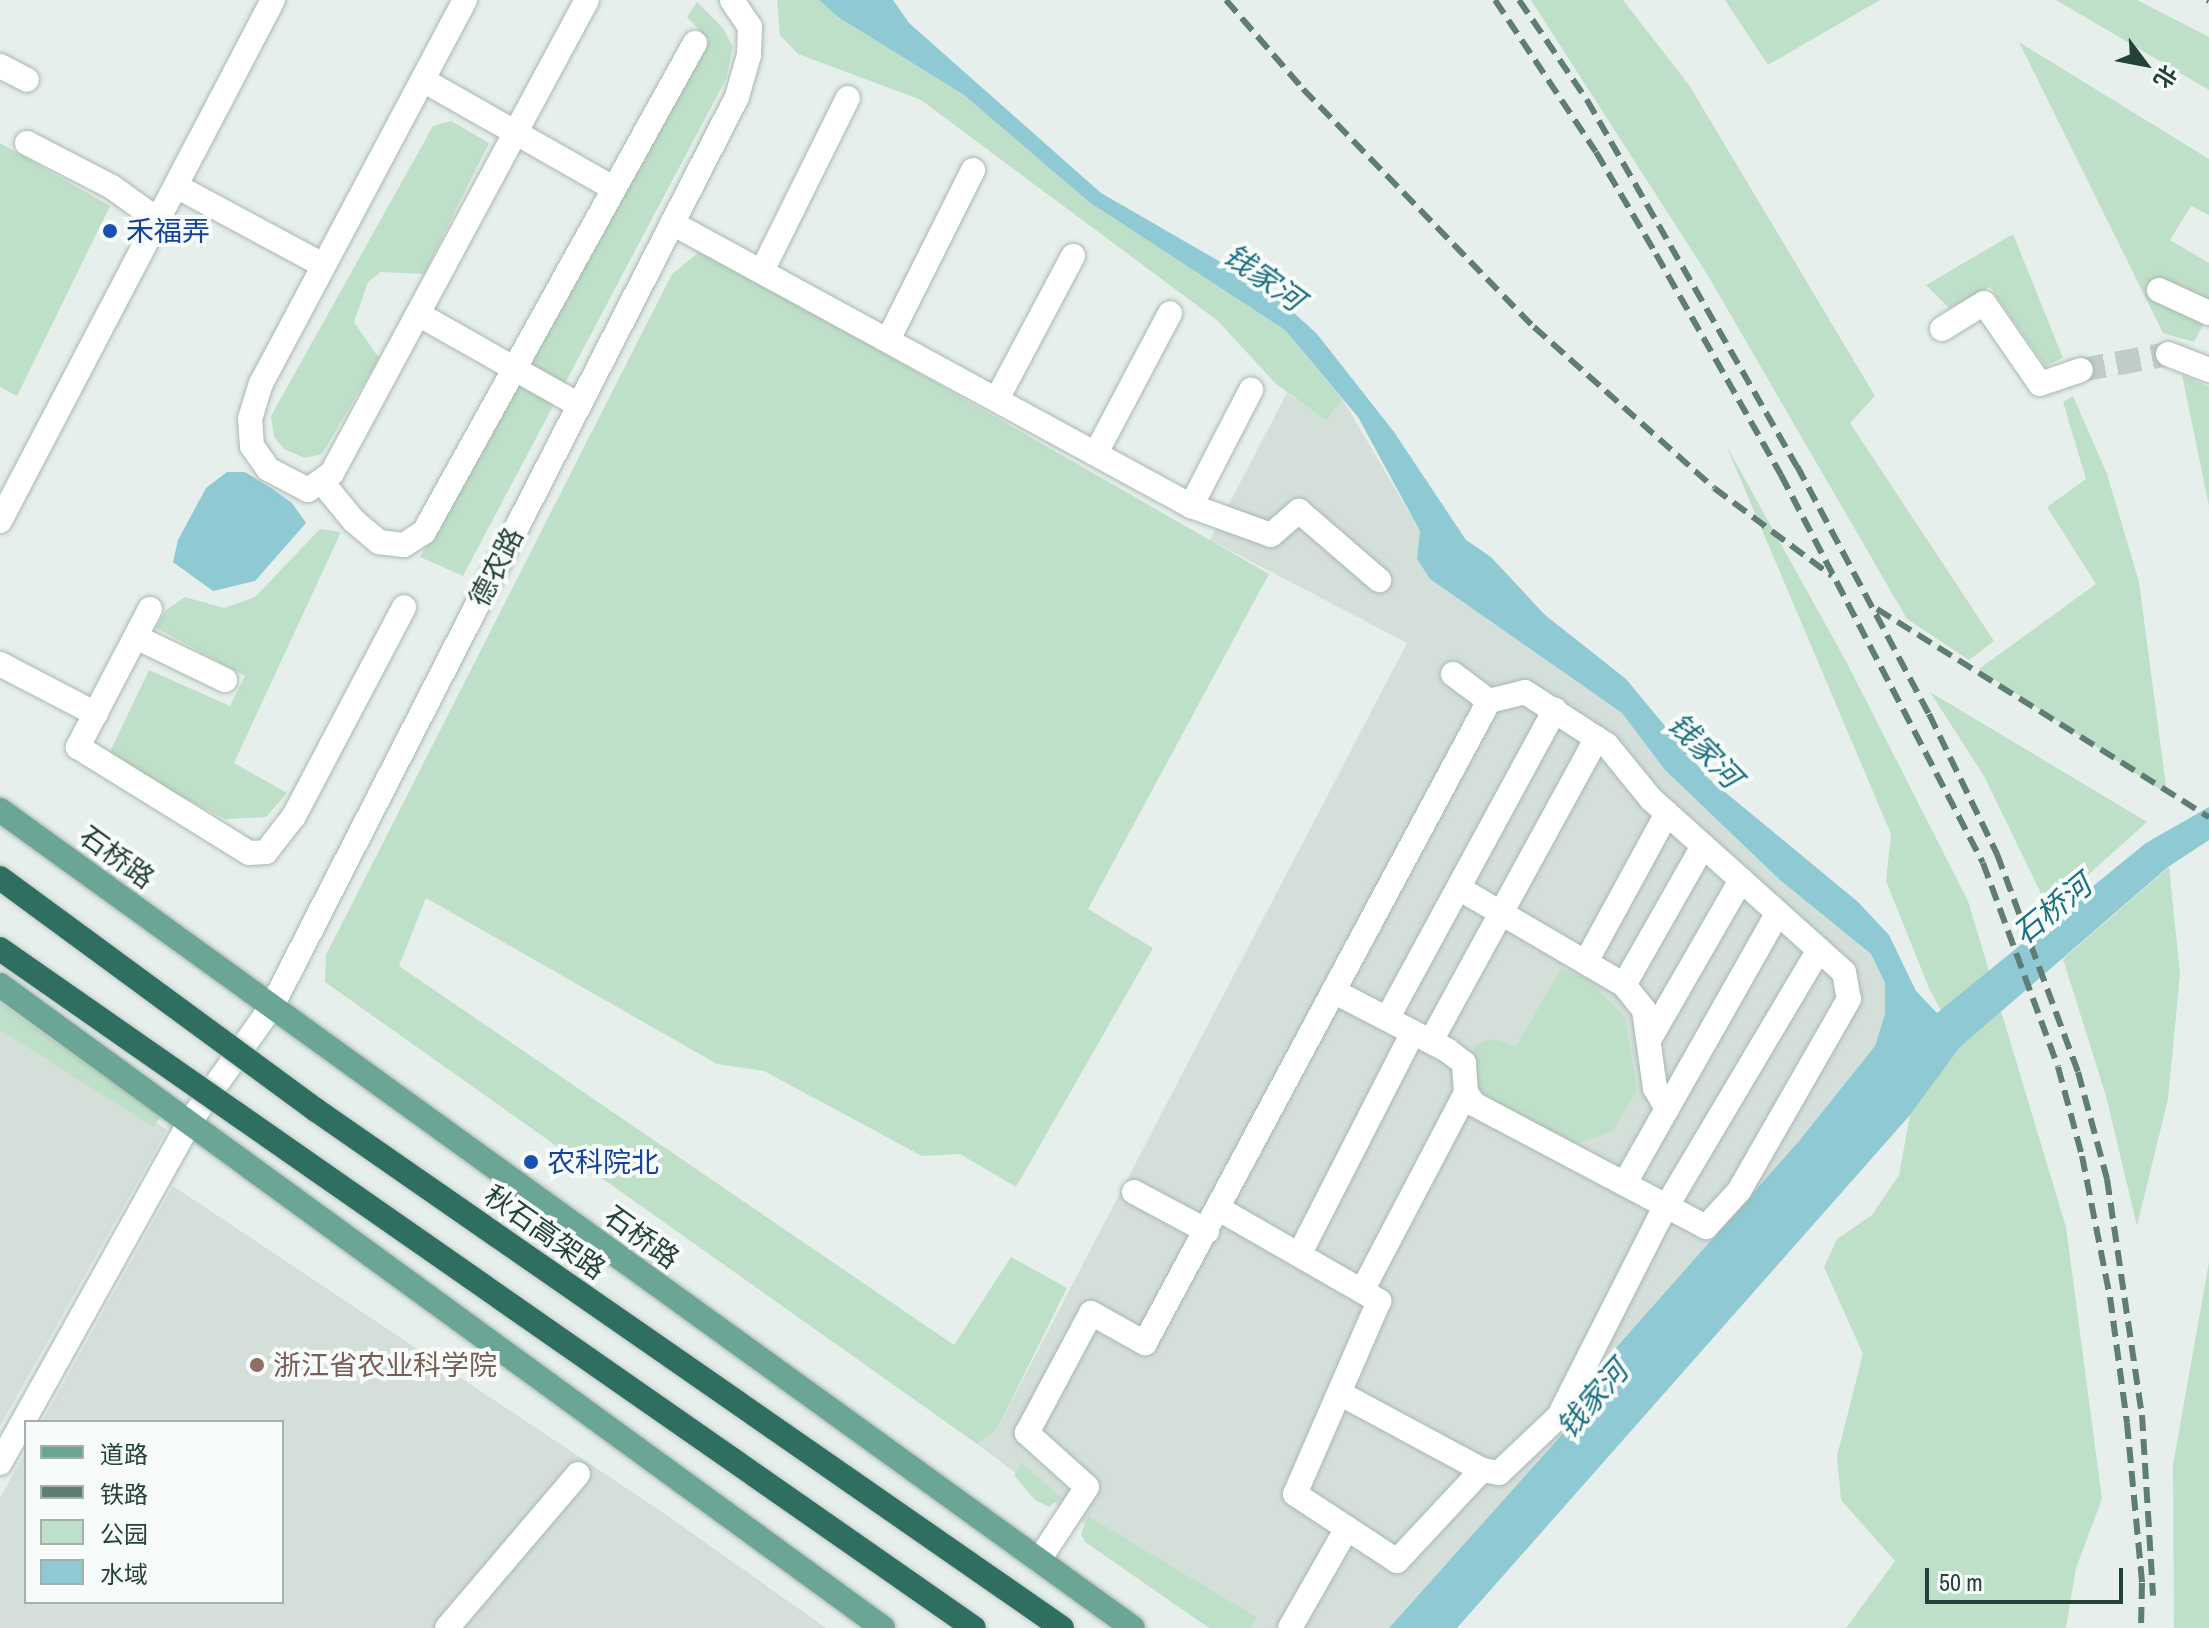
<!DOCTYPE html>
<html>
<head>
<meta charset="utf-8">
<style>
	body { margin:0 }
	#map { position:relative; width:2209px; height:1628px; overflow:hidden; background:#e6efeb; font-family:"Archivo Narrow","Noto Sans SC",sans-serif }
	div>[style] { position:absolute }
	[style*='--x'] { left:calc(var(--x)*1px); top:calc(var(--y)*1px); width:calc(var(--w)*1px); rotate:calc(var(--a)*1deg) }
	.built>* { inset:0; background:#d4dfda }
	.green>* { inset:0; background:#bfe0c8 }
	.water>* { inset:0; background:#8ec9d4 }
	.minor-tunnel>* { height:24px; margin-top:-12px; transform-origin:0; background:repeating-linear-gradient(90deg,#bfccc8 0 24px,transparent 0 36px) }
	.roads { filter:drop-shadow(0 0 2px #a8b8b2) drop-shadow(0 0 2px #a8b8b2) }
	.minor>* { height:24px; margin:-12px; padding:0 12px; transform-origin:12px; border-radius:12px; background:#fff }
	.major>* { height:24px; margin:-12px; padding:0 12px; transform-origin:12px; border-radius:12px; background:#6aa596 }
	.rail>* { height:6px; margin-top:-3px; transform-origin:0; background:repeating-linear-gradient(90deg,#5f7d75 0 16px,transparent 0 24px) }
	.bridges { filter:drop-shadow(0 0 2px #c2cac8) drop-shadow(0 0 2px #c2cac8) }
	.highway-bridge>* { height:24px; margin:-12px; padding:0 12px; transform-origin:12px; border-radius:12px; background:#2f6f62 }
	.dots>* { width:22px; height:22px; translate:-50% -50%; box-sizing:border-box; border:4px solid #f7fbf9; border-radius:50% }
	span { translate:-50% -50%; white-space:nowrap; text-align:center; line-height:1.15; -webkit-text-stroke:8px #f7fbf9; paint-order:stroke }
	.transit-label { font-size:28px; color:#164399 }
	.left { translate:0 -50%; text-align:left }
	.street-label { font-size:28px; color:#24423a }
	.education-label { font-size:28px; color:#785e54 }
	.water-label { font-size:30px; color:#1c6f80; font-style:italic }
	.legend { position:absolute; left:24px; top:1420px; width:260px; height:184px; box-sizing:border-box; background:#f7fbf9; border:2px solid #a3b1ad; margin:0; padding:10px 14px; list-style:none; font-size:24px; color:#24423a }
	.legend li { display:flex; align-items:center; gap:16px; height:40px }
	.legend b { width:40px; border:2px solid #a3b1ad }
	.north { position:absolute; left:2105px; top:24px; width:80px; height:80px; -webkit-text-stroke:6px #f7fbf9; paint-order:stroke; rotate:122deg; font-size:22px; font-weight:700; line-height:32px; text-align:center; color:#24423a }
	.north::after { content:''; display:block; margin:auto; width:28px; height:36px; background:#24423a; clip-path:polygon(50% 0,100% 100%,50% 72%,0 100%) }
	.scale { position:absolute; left:1925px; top:1568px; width:198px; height:36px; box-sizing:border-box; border:4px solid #24423a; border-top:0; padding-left:10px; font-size:24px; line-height:28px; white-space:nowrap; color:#24423a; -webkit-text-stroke:6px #f7fbf9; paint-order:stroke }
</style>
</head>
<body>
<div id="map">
	<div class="built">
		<i style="clip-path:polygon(1287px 393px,1326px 421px,1343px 400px,1420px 531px,1417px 559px,1430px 579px,1622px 713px,1665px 770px,1780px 880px,1871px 954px,1885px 983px,1885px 1014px,1875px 1046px,1799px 1141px,1583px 1385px,1566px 1430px,1389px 1628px,1223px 1628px,977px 1444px,997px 1429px,1407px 643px,1210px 540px)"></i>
		<i style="clip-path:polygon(0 1011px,167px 1130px,0 1426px)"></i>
		<i style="clip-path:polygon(173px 1186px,665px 1514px,826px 1628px,0 1628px,0 1498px,26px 1451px,26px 1602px,282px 1602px,282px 1422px,42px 1422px)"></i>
	</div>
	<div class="green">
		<i style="clip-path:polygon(777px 0,819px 0,838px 17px,964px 95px,1089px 202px,1285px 330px,1343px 400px,1326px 421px,1275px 383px,1218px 321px,921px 100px,798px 54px,780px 35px)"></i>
		<i style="clip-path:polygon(1531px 0,1623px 0,1689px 85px,1875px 396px,1850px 423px,1994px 641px,1969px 660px,1907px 619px,1707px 274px)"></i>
		<i style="clip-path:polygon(1725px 0,1880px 0,1768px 65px)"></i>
		<i style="clip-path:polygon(2056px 0,2137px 0,2209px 37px,2209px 90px)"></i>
		<i style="clip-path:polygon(697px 2px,723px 28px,733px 47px,726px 79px,463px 576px,420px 557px,709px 40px,687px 17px)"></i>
		<i style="clip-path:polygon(2019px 42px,2209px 159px,2209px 215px,2191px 206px,2170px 240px,2209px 263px,2209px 314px,2194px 342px,2163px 333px)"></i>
		<i style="clip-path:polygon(451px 121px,489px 143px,424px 274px,381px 272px,368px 282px,354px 322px,379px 358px,322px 454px,305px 458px,284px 449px,274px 437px,271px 416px,433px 126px)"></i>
		<i style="clip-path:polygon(0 143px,110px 206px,17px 396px,0 387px)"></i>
		<i style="clip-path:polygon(2013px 234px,2063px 358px,2045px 366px,1990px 287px,1949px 308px,1926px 285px)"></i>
		<i style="clip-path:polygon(699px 252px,722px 260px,1269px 574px,1088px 909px,1153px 948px,1016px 1187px,960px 1154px,922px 1156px,764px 1071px,717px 1064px,426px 898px,399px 966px,954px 1345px,1011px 1257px,1067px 1288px,997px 1429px,977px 1444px,325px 982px,326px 955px,672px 274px)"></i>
		<i style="clip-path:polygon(2182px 375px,2209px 387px,2209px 506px)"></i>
		<i style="clip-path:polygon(2073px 396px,2107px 474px,2139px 582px,2167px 794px,1979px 669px,2096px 584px,2047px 507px,2086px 479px,2063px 402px)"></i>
		<i style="clip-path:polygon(1726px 445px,1847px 663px,1968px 901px,2066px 1227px,2102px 1499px,2076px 1568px,2066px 1628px,1846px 1628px,1895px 1561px,1841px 1500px,1837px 1456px,1863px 1354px,1824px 1267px,1837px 1239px,1872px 1215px,1899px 1175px,1910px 1115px,1960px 1047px,1929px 988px,1886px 881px,1891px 834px)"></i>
		<i style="clip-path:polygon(320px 529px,341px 532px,234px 763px,287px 793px,266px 817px,225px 819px,107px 758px,149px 670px,230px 706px,245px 676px,156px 628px,166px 610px,185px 597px,224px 608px,255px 597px)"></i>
		<i style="clip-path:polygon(1930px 692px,2147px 822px,2049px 910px,1984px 776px)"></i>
		<i style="clip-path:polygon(2169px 867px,2180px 974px,2168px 1099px,2137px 1226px,2106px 1096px,2063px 959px)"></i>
		<i style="clip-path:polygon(1561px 969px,1587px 979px,1625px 1017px,1637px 1091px,1613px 1131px,1572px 1145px,1490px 1100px,1477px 1086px,1474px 1045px,1492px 1039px,1516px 1046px)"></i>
		<i style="clip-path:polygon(0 1003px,161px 1116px,153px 1127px,0 1030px)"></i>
		<i style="clip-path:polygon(2209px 1262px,2209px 1628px,2174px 1628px,2173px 1465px)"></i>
		<i style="clip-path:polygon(1022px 1463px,1061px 1498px,1049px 1507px,1035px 1500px,1014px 1475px)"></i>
		<i style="clip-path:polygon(1088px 1516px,1256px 1617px,1251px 1628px,1209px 1628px,1085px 1542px,1081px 1534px)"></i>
	</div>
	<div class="water">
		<i style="clip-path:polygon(819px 0,893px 0,909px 23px,1101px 193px,1269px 290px,1317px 334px,1394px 432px,1466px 540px,1491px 557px,1545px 615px,1626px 679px,1708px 778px,1858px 902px,1889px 935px,1916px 991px,1937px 1013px,2146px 843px,2209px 807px,2209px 840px,2168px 867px,1960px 1047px,1910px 1115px,1457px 1628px,1389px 1628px,1566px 1430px,1583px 1385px,1799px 1141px,1875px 1046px,1885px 1014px,1885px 983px,1871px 954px,1780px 880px,1665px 770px,1622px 713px,1430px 579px,1417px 559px,1420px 531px,1358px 417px,1285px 330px,1089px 202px,964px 95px,838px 17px)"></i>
		<i style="clip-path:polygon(227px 472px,245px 472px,274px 490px,292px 503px,306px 523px,255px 581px,213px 591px,173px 562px,178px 540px,206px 488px)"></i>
	</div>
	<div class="minor-tunnel">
		<i style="--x:2081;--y:370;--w:88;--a:-10.4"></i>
	</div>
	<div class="roads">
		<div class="minor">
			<i style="--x:465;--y:0;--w:434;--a:118"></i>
			<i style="--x:261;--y:383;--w:37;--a:107"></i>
			<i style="--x:250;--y:418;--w:28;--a:86"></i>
			<i style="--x:252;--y:446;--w:28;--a:55"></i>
			<i style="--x:268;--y:469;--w:45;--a:27.7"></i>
			<i style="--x:308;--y:490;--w:29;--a:-35"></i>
			<i style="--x:332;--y:473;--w:537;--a:-61.67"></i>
			<i style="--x:0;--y:66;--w:30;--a:27"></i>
			<i style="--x:423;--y:80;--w:216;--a:29.6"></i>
			<i style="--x:27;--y:143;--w:96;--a:27.4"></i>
			<i style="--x:112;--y:187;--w:57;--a:35.7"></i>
			<i style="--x:176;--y:186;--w:167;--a:28.3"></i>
			<i style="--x:672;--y:223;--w:591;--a:28.6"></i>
			<i style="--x:1191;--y:506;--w:85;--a:19.9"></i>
			<i style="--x:1271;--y:535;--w:37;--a:-41"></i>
			<i style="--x:1299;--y:511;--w:106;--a:40.8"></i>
			<i style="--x:762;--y:271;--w:193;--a:-63.6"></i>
			<i style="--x:2159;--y:290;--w:55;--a:24.7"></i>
			<i style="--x:418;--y:314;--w:185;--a:29.5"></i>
			<i style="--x:1942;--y:329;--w:49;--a:-31.8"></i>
			<i style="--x:1984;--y:303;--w:98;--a:55.3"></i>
			<i style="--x:2040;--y:384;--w:43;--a:-18.9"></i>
			<i style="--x:888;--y:340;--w:190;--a:-63.4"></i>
			<i style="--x:2168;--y:354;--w:44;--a:21.3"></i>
			<i style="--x:997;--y:399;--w:162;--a:-62"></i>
			<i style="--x:1096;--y:453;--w:158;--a:-62.1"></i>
			<i style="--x:321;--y:481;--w:52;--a:50.5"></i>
			<i style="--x:354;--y:521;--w:33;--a:40"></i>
			<i style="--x:379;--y:542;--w:25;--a:7"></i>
			<i style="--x:404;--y:545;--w:24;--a:-33"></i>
			<i style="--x:424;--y:532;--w:559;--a:-61.01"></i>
			<i style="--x:1191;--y:506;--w:131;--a:-62.7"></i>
			<i style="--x:0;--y:521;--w:588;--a:-62.35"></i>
			<i style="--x:150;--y:609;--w:156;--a:117.6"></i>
			<i style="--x:78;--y:747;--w:201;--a:31.8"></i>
			<i style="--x:249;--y:853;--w:17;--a:-3"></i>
			<i style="--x:266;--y:852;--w:46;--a:-52.1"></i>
			<i style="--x:294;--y:816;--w:236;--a:-62.2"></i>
			<i style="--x:136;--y:637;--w:99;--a:25.8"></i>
			<i style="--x:0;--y:664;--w:108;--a:27.5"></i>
			<i style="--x:1453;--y:674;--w:45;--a:36.9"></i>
			<i style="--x:1460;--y:889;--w:190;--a:30.3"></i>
			<i style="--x:1624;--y:985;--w:32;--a:51"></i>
			<i style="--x:1644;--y:1010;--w:79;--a:82"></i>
			<i style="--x:1655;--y:1088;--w:24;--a:60"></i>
			<i style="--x:1587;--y:960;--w:167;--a:-61.4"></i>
			<i style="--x:1624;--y:985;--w:160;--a:-60.4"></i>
			<i style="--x:1387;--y:1019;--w:352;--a:-61.5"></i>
			<i style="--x:1649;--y:1040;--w:185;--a:-60.1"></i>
			<i style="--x:1431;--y:1041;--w:345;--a:-61.3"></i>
			<i style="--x:1625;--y:1183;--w:310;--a:-60.5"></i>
			<i style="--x:1134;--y:1192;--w:83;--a:28.1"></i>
			<i style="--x:1219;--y:1209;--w:185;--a:29.9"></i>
			<i style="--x:1379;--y:1301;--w:210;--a:113.5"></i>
			<i style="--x:1295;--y:1494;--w:122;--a:33.3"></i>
			<i style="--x:1397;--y:1561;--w:125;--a:-47"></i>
			<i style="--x:1299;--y:1255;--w:250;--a:-62.9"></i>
			<i style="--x:1362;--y:1291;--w:224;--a:-62.3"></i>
			<i style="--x:1341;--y:1394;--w:160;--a:28.3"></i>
			<i style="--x:1482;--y:1470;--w:17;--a:10"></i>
			<i style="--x:1499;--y:1473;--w:83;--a:-43.5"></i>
			<i style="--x:1559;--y:1416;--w:221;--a:-63.1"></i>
			<i style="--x:1659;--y:1219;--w:313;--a:-59.3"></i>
			<i style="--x:0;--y:1463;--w:393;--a:-60.9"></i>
			<i style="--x:191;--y:1120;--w:140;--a:-54.6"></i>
			<i style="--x:272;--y:1006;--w:1021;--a:-62.91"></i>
			<i style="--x:737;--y:97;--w:44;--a:-74.1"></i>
			<i style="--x:749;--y:55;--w:28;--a:-88"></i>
			<i style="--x:750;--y:27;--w:32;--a:-124"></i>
			<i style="--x:1039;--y:1560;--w:87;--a:-56.7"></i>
			<i style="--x:1087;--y:1487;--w:81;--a:-138"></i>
			<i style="--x:1027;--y:1433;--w:136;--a:-61.9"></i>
			<i style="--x:1091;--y:1313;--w:62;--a:29.1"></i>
			<i style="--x:1145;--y:1343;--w:728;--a:-61.82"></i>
			<i style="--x:1489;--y:701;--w:37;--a:-14"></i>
			<i style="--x:1525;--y:692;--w:98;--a:32.9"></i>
			<i style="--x:1607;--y:745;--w:70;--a:50.8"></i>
			<i style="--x:1651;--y:799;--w:259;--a:41.9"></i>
			<i style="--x:1844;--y:972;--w:27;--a:80"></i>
			<i style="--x:1849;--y:999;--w:221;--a:119.8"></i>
			<i style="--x:1739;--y:1191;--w:49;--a:132.5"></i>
			<i style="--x:1706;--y:1227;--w:263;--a:-152.1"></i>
			<i style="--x:1474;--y:1104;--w:14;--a:-126"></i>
			<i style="--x:1466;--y:1093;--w:30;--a:-94"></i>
			<i style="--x:1464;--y:1063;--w:21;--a:-143"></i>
			<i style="--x:1447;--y:1050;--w:126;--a:-152.6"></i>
			<i style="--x:447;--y:1628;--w:202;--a:-49.6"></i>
			<i style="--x:1290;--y:1628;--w:115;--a:-60.3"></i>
		</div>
		<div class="major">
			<i style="--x:0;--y:810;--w:1397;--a:35.83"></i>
			<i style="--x:0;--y:985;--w:1092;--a:36.06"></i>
		</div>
	</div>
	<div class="rail">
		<i style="--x:1226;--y:0;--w:118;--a:49.1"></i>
		<i style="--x:1303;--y:89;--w:332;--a:45.9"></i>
		<i style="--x:1534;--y:327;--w:241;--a:41.8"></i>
		<i style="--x:1714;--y:488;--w:147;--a:36.7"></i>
		<i style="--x:1495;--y:0;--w:182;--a:56.4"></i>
		<i style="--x:1596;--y:152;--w:118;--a:59.5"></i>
		<i style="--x:1656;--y:254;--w:254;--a:60.5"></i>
		<i style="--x:1781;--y:475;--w:437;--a:62.5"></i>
		<i style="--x:1983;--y:863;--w:217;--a:69.8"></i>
		<i style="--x:2058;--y:1067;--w:92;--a:74.9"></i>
		<i style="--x:2082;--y:1156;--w:144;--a:78.8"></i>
		<i style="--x:2110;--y:1297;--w:127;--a:82.3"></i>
		<i style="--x:2127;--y:1423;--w:161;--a:84.6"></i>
		<i style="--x:2142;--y:1583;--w:45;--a:91.3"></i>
		<i style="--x:1519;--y:0;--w:121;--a:55.8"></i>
		<i style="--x:1587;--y:100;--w:422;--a:60.2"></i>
		<i style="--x:1797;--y:466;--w:281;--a:62"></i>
		<i style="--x:1929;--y:714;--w:156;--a:64.1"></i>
		<i style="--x:1997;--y:854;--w:233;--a:69.6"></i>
		<i style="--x:2078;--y:1072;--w:111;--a:74.8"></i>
		<i style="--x:2107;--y:1179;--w:239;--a:81.6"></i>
		<i style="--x:2142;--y:1415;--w:181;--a:86.5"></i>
		<i style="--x:2207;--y:0;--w:2;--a:27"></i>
		<i style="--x:1877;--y:609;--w:392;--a:32.1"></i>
	</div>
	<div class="bridges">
		<div class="highway-bridge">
			<i style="--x:0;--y:878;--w:392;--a:36.3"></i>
			<i style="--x:316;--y:1110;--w:908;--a:34.77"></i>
			<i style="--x:0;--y:949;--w:1187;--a:34.88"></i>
		</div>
	</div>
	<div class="dots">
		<i style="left:110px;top:231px;background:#1a4fb4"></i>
		<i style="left:531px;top:1162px;background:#1a4fb4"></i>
		<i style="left:257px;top:1365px;background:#8d6e63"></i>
	</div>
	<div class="transit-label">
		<span class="left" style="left:126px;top:231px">禾福弄</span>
		<span class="left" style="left:547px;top:1162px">农科院北</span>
	</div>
	<div class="street-label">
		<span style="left:496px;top:567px;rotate:-63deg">德农路</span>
		<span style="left:117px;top:857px;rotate:36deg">石桥路</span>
		<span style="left:545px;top:1232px;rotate:35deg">秋石高架路</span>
		<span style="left:642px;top:1237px;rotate:36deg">石桥路</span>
	</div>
	<div class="education-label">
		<span class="left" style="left:273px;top:1365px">浙江省农业科学院</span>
	</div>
	<div class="water-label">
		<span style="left:1264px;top:277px;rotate:36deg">钱家河</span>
		<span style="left:1705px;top:750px;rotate:46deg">钱家河</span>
		<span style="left:2052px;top:909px;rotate:-39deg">石桥河</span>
		<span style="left:1592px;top:1399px;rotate:-49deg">钱家河</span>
	</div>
	<ul class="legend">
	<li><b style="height:10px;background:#6aa596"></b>道路</li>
	<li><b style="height:10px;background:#5f7d75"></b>铁路</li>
	<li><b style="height:22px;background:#bfe0c8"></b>公园</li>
	<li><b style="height:22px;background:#8ec9d4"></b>水域</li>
	</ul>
	<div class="north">北</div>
	<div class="scale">50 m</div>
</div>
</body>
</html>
